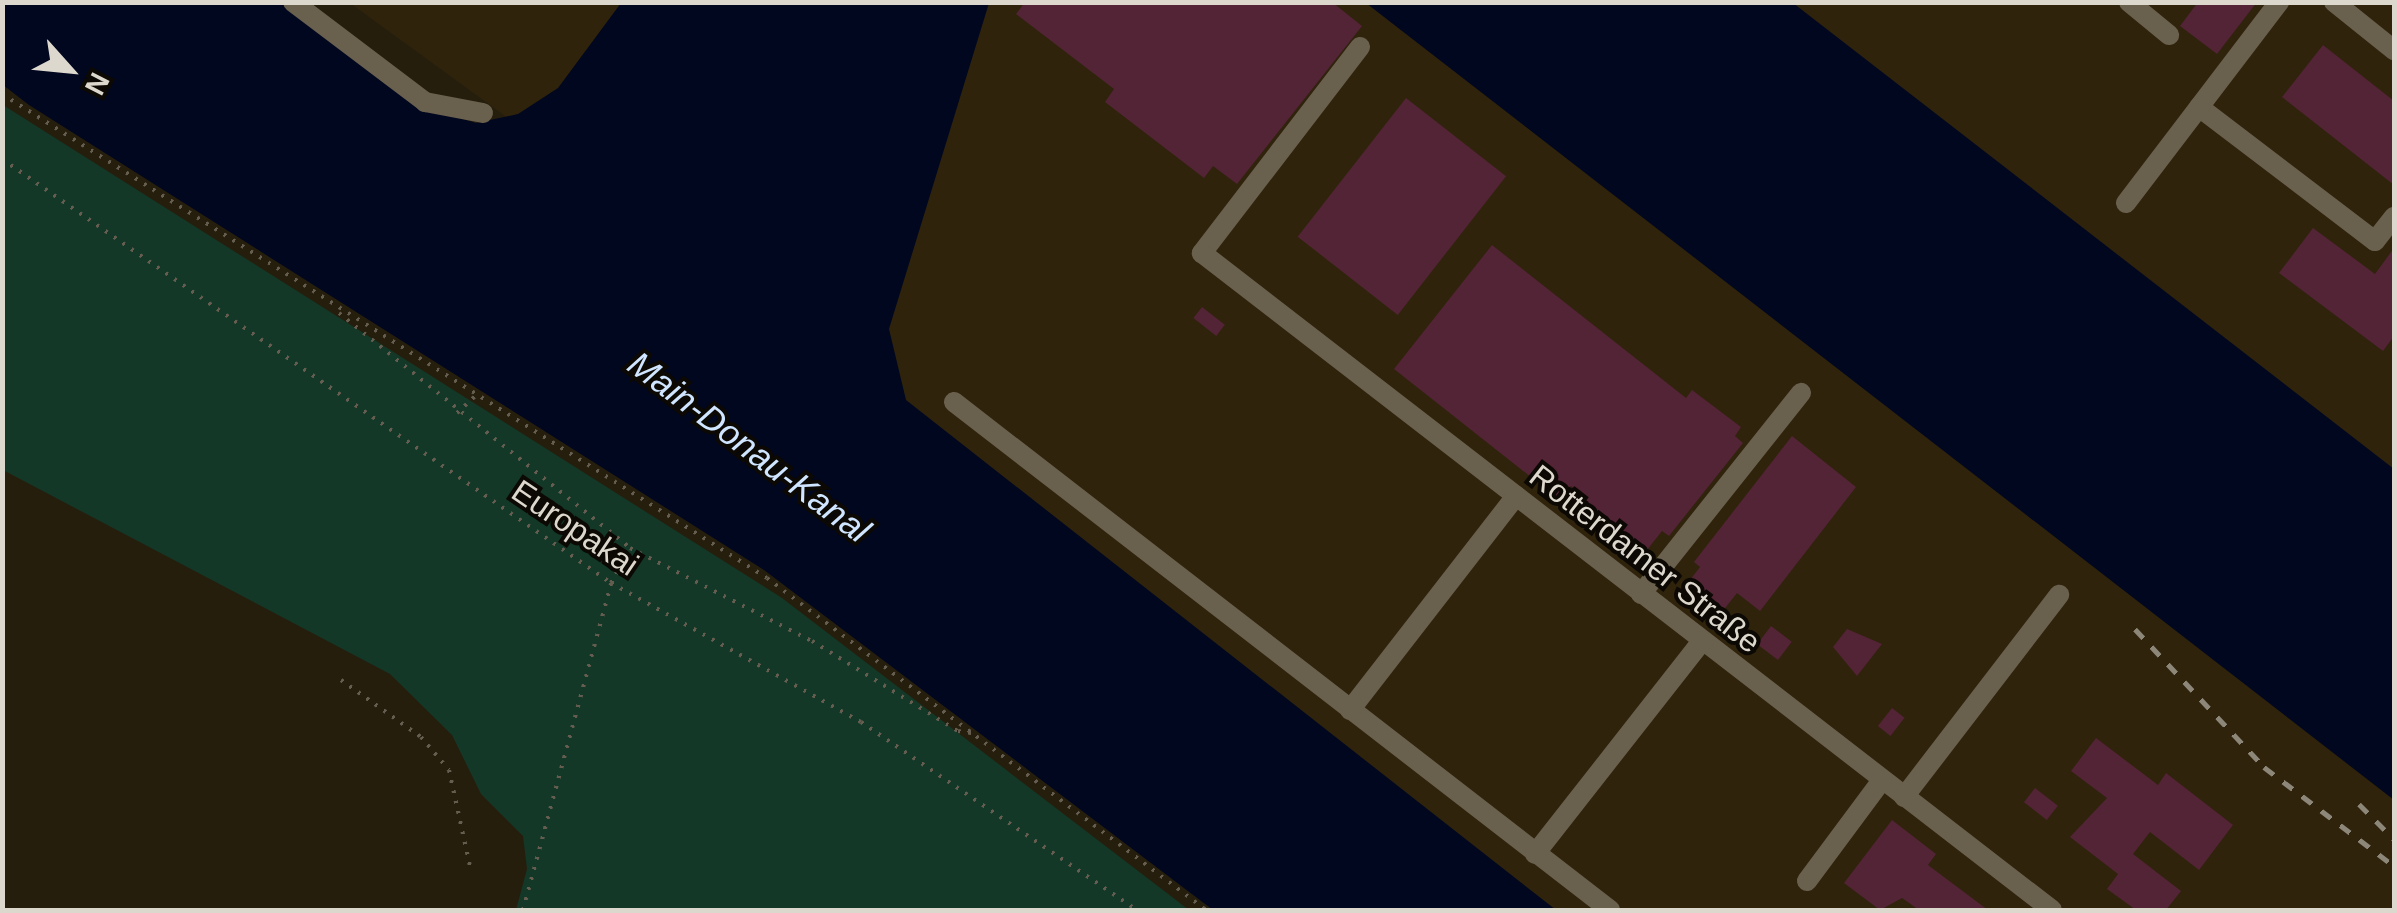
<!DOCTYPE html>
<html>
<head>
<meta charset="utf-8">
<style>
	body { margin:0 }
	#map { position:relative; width:2397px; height:913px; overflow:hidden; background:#261e0d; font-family:Arial,sans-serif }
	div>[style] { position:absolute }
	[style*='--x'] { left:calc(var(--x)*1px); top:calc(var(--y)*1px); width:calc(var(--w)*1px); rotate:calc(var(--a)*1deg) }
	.built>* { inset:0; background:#2f230c }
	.green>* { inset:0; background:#133828 }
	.water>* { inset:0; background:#00071f }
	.building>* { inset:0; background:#532336; transform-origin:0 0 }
	.path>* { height:4px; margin-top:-2px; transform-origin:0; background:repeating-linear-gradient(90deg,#655e50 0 2.5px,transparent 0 10.5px) }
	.minor>* { height:20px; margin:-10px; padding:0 10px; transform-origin:10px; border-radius:10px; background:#6a604e }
	.rail>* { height:5px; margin-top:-2.5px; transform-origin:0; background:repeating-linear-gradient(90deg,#8d8779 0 12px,transparent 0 24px) }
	span { translate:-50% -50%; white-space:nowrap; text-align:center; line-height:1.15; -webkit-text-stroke:8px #0c0803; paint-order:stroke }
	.street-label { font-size:32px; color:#ddd8cd }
	.water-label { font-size:35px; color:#d0e5ff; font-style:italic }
	.frame { position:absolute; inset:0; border:5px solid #ddd8cd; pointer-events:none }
	.north { position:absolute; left:20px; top:20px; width:100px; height:100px; -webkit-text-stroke:8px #0c0803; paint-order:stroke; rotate:117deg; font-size:28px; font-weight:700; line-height:40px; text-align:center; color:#ddd8cd }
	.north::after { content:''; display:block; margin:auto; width:35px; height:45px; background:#ddd8cd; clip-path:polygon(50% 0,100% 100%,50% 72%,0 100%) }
</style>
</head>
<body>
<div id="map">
	<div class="built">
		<i style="clip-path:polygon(350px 3px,2394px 3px,2394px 910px,1556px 910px,935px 429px)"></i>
	</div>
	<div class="green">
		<i style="clip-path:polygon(3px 105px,782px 598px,1189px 910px,516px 910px,527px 869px,523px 836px,481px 794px,452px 735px,390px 674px,3px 470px)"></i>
	</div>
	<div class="water">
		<i style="clip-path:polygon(2px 3px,281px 3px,411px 103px,476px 123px,518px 114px,558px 88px,621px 3px,989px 3px,889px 329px,906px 400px,1556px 910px,1213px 910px,764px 570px,29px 105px,3px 85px)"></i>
		<i style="clip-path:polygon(1366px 3px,1793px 3px,2394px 469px,2394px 800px)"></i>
	</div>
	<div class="building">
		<i style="clip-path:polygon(1025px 2px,1332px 2px,1362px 26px,1237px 184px,1213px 166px,1204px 178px,1105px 102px,1114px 89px,1016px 14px)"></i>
		<i style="clip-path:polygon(2198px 2px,2257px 2px,2217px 54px,2180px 26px)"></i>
		<i style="clip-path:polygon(2323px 45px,2394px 101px,2394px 185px,2282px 97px)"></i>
		<i style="left:1406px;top:98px;width:127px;height:176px;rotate:38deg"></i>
		<i style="clip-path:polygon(2313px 228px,2375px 274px,2394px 248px,2394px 336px,2383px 351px,2279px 273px)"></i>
		<i style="clip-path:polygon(1492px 245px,1686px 398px,1692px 390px,1741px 427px,1735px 436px,1743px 443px,1669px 536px,1662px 531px,1643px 555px,1571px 486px,1560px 500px,1394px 369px)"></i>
		<i style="left:1202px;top:307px;width:29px;height:14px;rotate:38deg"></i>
		<i style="clip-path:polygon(1792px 436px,1856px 487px,1760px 611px,1737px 593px,1718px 617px,1683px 589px,1700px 567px,1694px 562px)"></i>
		<i style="left:1771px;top:626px;width:26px;height:23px;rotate:37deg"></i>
		<i style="clip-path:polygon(1847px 629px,1882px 644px,1857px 676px,1833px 647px)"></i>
		<i style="left:1892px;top:708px;width:16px;height:23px;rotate:38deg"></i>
		<i style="clip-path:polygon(2096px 738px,2158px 785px,2166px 773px,2233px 825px,2199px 870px,2150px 832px,2133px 854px,2181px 891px,2166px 910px,2136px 910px,2107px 889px,2118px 874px,2070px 837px,2107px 798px,2071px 771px)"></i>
		<i style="left:2035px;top:788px;width:29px;height:18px;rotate:38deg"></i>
		<i style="clip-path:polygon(1892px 820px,1936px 854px,1928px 865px,1988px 910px,1919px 910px,1902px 898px,1880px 910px,1844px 883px)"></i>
	</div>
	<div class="path">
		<i style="--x:2;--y:94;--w:905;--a:32.32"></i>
		<i style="--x:767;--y:578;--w:550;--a:37.1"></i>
		<i style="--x:2;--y:159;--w:742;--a:34.85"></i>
		<i style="--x:611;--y:583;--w:286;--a:29.1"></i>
		<i style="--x:861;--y:722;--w:334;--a:34.3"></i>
		<i style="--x:339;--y:313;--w:374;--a:38.9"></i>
		<i style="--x:630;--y:548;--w:204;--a:27.1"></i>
		<i style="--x:812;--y:641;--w:172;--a:31.7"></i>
		<i style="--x:958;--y:731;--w:20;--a:9"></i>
		<i style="--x:457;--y:413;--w:25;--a:-43"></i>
		<i style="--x:341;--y:680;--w:98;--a:35.5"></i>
		<i style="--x:421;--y:737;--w:43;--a:49.7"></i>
		<i style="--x:449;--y:770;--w:103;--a:77.7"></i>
		<i style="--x:523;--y:910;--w:339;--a:-74.9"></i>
		<i style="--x:611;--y:583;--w:40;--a:-62"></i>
	</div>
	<div class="minor">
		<i style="--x:293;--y:2;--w:166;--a:37.1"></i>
		<i style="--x:425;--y:102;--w:59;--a:10.7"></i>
		<i style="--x:2129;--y:2;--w:52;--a:39.5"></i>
		<i style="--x:2334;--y:2;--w:77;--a:38.7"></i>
		<i style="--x:1360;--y:47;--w:260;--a:127.5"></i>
		<i style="--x:1202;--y:253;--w:1074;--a:37.7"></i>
		<i style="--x:2199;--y:107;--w:221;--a:37.3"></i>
		<i style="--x:2375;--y:241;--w:31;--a:-52"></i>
		<i style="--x:2126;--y:203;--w:253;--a:-52.7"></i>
		<i style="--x:954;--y:402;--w:830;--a:37.75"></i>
		<i style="--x:1641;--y:594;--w:257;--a:-51.5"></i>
		<i style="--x:1350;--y:710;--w:271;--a:-52.2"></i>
		<i style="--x:1904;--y:797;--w:255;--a:-52.5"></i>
		<i style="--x:1535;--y:854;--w:271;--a:-51.9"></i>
		<i style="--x:1807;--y:881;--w:126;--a:-53.4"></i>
	</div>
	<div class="rail">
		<i style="--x:2135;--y:629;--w:189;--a:46.9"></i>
		<i style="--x:2264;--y:767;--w:163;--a:37.3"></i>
		<i style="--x:2359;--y:804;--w:49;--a:45"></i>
	</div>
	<div class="street-label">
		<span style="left:575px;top:528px;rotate:34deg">Europakai</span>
		<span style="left:1645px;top:559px;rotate:38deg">Rotterdamer Straße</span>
	</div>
	<div class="water-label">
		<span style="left:749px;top:447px;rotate:37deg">Main-Donau-Kanal</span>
	</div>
	<div class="frame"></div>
	<div class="north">N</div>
</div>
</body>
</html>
